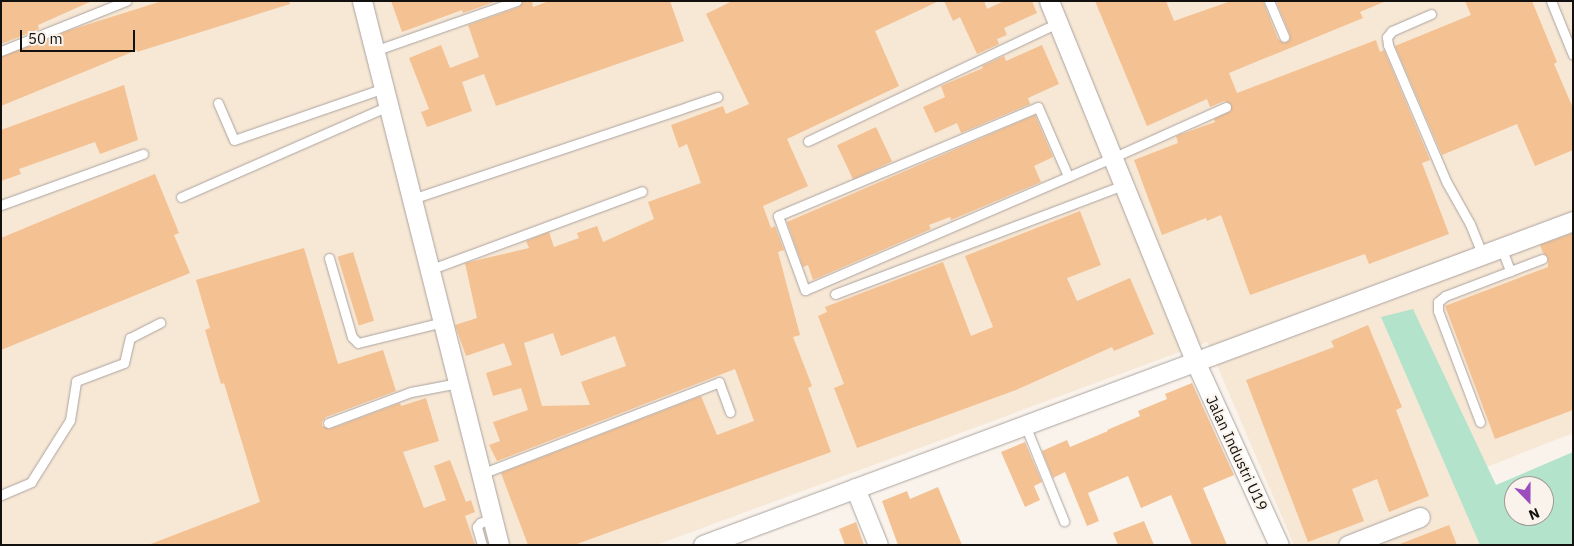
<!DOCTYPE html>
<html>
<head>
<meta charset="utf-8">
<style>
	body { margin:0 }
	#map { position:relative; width:1574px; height:546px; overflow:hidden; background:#faf3ec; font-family:"IBM Plex Sans",sans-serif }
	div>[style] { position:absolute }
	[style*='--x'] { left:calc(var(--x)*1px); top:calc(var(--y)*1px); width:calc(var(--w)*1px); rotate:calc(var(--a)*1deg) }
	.industrial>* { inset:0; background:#f7e7d5 }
	.green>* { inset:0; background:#b3e3cb }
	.building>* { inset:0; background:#f4c193; transform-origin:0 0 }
	.roads { filter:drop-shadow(0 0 1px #aaa39e) drop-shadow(0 0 1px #aaa39e) }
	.lane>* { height:9px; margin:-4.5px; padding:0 4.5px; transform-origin:4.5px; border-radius:4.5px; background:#fff }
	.street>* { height:19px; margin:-9.5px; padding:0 9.5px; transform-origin:9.5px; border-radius:9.5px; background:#fff }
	span { translate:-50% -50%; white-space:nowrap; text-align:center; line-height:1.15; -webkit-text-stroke:4px #faf3ec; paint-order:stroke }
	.street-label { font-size:15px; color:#13110f }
	.frame { position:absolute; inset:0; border:2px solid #13110f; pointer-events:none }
	.north { position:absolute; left:1504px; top:476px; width:50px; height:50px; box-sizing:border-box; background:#faf3ec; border:1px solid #9e9994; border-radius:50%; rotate:158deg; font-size:14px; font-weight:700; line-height:20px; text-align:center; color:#13110f }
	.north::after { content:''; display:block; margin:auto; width:18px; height:22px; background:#9c4dbd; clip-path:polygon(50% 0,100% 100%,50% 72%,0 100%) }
	.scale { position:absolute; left:20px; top:30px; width:115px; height:22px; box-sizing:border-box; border:2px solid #13110f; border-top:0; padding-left:6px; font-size:15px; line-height:18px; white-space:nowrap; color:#13110f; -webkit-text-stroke:4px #faf3ec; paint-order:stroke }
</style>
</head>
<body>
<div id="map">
	<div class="industrial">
		<i style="clip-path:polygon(1px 1px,1573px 1px,1573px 433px,1456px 479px,1483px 545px,1294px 545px,1207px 342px,656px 545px,1px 545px)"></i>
	</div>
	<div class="green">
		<i style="clip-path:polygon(evenodd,1413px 309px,1496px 485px,1573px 452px,1573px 545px,1480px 545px,1381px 317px,1413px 309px,1514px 486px,1544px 486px,1544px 516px,1514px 516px,1514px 486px)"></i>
	</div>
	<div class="building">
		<i style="clip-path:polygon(1px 1px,92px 1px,38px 25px,39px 29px,1px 44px)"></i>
		<i style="clip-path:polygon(162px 1px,289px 1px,290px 4px,137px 52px,137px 50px,1px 106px,1px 57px,70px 30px)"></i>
		<i style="clip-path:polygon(391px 1px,497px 1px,463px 13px,462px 10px,402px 32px)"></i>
		<i style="clip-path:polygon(523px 1px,532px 1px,533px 7px,549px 1px,670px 1px,684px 41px,496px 106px,484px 74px,462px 82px,472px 111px,427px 127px,421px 112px,429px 109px,409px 58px,441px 45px,450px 68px,479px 57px,468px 25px,519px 7px)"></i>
		<i style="clip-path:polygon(evenodd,732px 1px,939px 1px,875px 31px,899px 86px,787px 139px,808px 186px,763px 206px,771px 228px,775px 226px,784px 250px,778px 252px,800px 335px,793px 337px,812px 386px,808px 388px,831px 452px,574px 545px,528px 545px,501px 473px,701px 396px,717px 435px,754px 421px,735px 369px,497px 461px,489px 445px,500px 441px,493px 422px,528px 410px,521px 388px,493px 396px,486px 373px,512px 365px,504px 343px,466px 356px,455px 325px,477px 318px,465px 263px,529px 248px,526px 241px,549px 232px,554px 247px,579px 238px,577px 233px,597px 226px,603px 242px,654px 219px,648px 202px,701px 183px,687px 144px,679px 148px,671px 125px,723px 106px,726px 114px,749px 104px,706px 14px,732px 1px,553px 333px,561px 356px,615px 336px,626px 366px,581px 382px,590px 405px,542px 406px,524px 343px,553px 333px)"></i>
		<i style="clip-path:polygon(944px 1px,984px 1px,987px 9px,1004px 1px,1032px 1px,1037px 13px,1004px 28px,1007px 35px,997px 39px,999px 44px,977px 54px,960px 17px,953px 21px)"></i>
		<i style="clip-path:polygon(1095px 1px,1166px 1px,1174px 21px,1231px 1px,1263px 1px,1278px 39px,1284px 43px,1289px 40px,1290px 35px,1276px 1px,1386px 1px,1360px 12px,1363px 18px,1229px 73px,1237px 93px,1376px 40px,1380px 52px,1384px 50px,1430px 160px,1422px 163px,1449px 234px,1369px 264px,1365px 254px,1250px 295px,1221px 215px,1207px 221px,1206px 218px,1162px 235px,1134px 160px,1178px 143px,1176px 136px,1215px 122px,1214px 119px,1231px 111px,1231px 104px,1224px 101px,1210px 107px,1207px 99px,1147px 126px)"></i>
		<i style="clip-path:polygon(1465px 1px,1532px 1px,1557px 62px,1554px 64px,1573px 108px,1573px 150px,1535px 166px,1517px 124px,1442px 155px,1395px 46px,1471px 15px)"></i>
		<i style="clip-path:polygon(1042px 45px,1059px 84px,1028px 98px,1030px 104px,961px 133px,957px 123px,935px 133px,923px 107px,945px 97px,941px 86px,983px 68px,982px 66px,1004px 56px,1006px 61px)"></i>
		<i style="clip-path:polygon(124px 85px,138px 140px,100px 154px,95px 142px,19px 169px,21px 174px,1px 181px,1px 130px)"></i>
		<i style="clip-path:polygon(1035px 115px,1053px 157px,1034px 166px,1041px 182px,951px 220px,950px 217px,929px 225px,931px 229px,813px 280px,808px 265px,803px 267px,787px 222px)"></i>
		<i style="left:876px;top:127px;width:38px;height:43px;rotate:65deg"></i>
		<i style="clip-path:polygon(155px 174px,179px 233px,174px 235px,190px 273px,1px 350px,1px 238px)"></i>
		<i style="clip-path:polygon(1080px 211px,1101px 265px,1067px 278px,1077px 301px,1130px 278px,1154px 334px,1114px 351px,1112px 347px,1016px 390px,857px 448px,834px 388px,844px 384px,818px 316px,827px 312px,825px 307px,943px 262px,971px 336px,993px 327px,965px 256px)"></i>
		<i style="clip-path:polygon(1573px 233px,1573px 410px,1495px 439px,1445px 306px,1548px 267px,1548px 257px,1543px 253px,1540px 245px)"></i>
		<i style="clip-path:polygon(304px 248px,338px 364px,383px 350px,396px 391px,326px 417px,322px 422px,322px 426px,330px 429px,400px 403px,401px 406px,426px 398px,439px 441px,403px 452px,424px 508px,446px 500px,434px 466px,450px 460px,466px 502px,471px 500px,475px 512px,465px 516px,475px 545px,148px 545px,260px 502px,224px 383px,221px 384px,205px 330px,210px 328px,196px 280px)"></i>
		<i style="left:353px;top:252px;width:72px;height:16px;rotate:73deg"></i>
		<i style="clip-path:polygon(1368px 325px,1402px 407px,1396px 410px,1429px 496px,1389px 512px,1377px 479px,1352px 489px,1364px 521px,1308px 542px,1246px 380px,1334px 347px,1331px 341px)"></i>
		<i style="clip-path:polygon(1192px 383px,1234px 475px,1203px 488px,1227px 545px,1192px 545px,1171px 495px,1141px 508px,1128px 476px,1088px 493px,1099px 521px,1087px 526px,1065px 472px,1053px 478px,1042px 451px,1067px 440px,1070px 447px,1108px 431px,1107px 430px,1140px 416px,1138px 411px,1167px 399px,1165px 394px)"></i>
		<i style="clip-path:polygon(1025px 442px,1042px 482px,1034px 486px,1040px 500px,1025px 507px,1001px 452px)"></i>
		<i style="clip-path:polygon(938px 487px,962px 545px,898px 545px,882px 501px,907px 491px,910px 499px)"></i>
		<i style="clip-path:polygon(1144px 521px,1154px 545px,1118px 545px,1113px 533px)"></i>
		<i style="clip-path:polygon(856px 522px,864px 545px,845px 545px,839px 529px)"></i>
		<i style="clip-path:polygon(1449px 525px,1457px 545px,1401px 545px,1400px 544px)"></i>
	</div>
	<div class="roads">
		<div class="lane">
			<i style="--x:1269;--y:1;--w:39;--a:67"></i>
			<i style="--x:1551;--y:1;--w:58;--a:67.8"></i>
			<i style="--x:1431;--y:14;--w:43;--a:156.4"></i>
			<i style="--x:1392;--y:31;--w:8;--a:130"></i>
			<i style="--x:1387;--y:37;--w:8;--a:83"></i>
			<i style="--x:1388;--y:45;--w:150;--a:66.9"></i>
			<i style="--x:1447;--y:183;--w:47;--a:60.7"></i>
			<i style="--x:1470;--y:224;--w:32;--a:68"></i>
			<i style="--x:1;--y:51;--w:135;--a:-21.8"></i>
			<i style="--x:374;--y:51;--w:151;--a:-19.3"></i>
			<i style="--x:218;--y:103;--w:40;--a:66.6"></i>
			<i style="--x:234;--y:140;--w:159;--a:-19.1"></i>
			<i style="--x:808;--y:141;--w:276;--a:-25.3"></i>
			<i style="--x:1068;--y:176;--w:75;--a:-113.5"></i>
			<i style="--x:1038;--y:107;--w:282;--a:157.3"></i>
			<i style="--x:778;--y:216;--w:79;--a:70"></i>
			<i style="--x:805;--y:290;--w:334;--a:-23.3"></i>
			<i style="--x:1112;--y:158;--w:125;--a:-24.1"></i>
			<i style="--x:181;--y:197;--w:226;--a:-23.7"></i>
			<i style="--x:412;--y:199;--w:322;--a:-18.5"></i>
			<i style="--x:1;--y:205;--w:151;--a:-19.8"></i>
			<i style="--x:1501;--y:247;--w:26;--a:69"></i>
			<i style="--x:329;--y:258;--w:82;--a:73.8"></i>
			<i style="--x:352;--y:337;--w:8;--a:45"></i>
			<i style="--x:358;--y:343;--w:88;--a:-13.9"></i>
			<i style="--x:429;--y:270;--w:227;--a:-20.3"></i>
			<i style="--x:835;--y:294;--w:308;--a:-20.7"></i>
			<i style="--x:1480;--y:422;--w:119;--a:-110.7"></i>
			<i style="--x:1438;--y:311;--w:9;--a:-90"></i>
			<i style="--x:1438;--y:302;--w:9;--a:-41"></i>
			<i style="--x:1445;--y:296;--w:104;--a:-20.9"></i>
			<i style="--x:328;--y:423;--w:89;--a:-20.5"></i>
			<i style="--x:411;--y:392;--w:48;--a:-10.8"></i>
			<i style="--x:1025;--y:425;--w:104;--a:67.9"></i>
			<i style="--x:481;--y:474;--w:255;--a:-21.1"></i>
			<i style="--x:719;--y:382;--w:32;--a:70"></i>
			<i style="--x:1;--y:495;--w:33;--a:-23"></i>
			<i style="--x:31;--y:482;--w:73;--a:-57.8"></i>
			<i style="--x:70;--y:420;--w:39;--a:-81"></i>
			<i style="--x:76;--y:381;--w:51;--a:-20.6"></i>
			<i style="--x:124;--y:363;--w:26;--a:-77"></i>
			<i style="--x:130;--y:338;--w:34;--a:-27"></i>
			<i style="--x:482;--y:545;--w:19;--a:-106"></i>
			<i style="--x:477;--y:527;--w:5;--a:-53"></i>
			<i style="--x:480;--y:523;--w:13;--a:-23"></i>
		</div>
		<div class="street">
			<i style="--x:362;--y:1;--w:561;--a:75.86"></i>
			<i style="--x:1049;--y:1;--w:388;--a:67.9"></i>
			<i style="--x:1195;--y:361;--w:202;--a:65.5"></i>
			<i style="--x:855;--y:488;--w:61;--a:68"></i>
			<i style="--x:703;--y:545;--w:928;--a:-20.43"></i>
			<i style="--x:1348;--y:545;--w:77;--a:-21.3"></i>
		</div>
	</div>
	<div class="street-label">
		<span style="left:1237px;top:453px;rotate:65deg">Jalan Industri U19</span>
	</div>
	<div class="frame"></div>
	<div class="north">N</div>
	<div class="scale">50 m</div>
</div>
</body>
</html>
